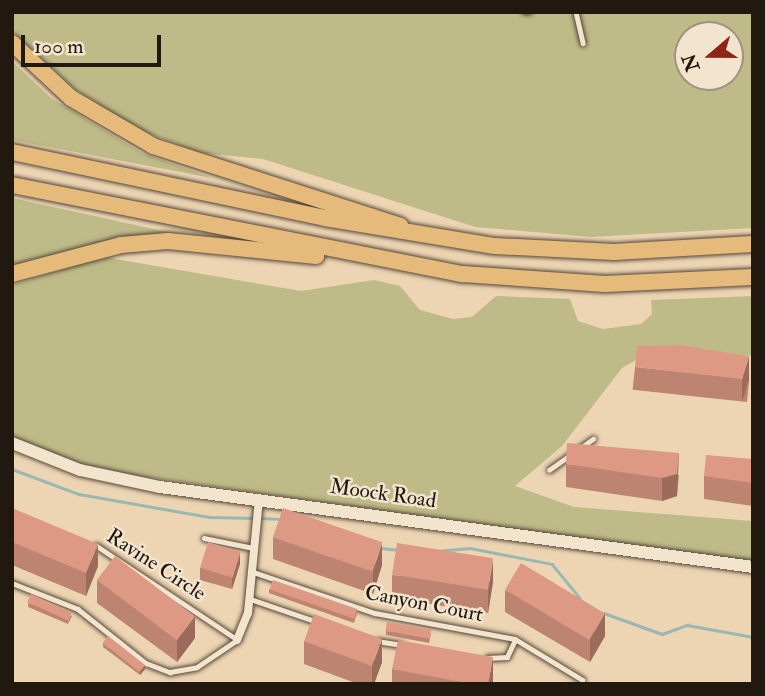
<!DOCTYPE html>
<html>
<head>
<meta charset="utf-8">
<style>
	body { margin:0 }
	#map { position:relative; width:765px; height:696px; overflow:hidden; background:#edd5b3; font-family:"IM FELL Double Pica",serif }
	div>[style] { position:absolute }
	[style*='--x'] { left:calc(var(--x)*1px); top:calc(var(--y)*1px); width:calc(var(--w)*1px); rotate:calc(var(--a)*1deg) }
	.green>* { inset:0; background:#bfbb88 }
	.stream>* { height:2.5px; margin:-1.25px; padding:0 1.25px; transform-origin:1.25px; border-radius:1.25px; background:#9ab8b2 }
	.roads { filter:drop-shadow(0 0 2px #544739) drop-shadow(0 0 2px #544739) }
	.service>* { height:4.5px; margin:-2.25px; padding:0 2.25px; transform-origin:2.25px; border-radius:2.25px; background:#f3e4ce }
	.minor>* { height:8px; margin:-4px; padding:0 4px; transform-origin:4px; border-radius:4px; background:#f3e4ce }
	.secondary>* { height:12px; margin:-6px; padding:0 6px; transform-origin:6px; border-radius:6px; background:#f3e4ce }
	.motorway>* { height:16px; margin:-8px; padding:0 8px; transform-origin:8px; border-radius:8px; background:#e6ba7a }
	.wall>* { inset:0; background:#be8472; transform-origin:0 0 }
	.shaded-wall>* { inset:0; background:#9b6b5c }
	.building>* { inset:0; background:#dd9984; transform-origin:0 0 }
	span { translate:-50% -50%; white-space:nowrap; text-align:center; line-height:1.15; -webkit-text-stroke:5px #f3e4ce; paint-order:stroke }
	.street-label { font-size:21px; color:#211810 }
	.frame { position:absolute; inset:0; border:14px solid #211810; pointer-events:none }
	.north { position:absolute; left:674px; top:21px; width:70px; height:70px; box-sizing:border-box; background:#f3e4ce; border:2px solid #9f9282; border-radius:50%; rotate:250deg; font-size:19px; font-weight:700; line-height:28px; text-align:center; color:#211810 }
	.north::after { content:''; display:block; margin:auto; width:24px; height:32px; background:#8f2418; clip-path:polygon(50% 0,100% 100%,50% 72%,0 100%) }
	.scale { position:absolute; left:21px; top:35px; width:140px; height:32px; box-sizing:border-box; border:4px solid #211810; border-top:0; padding-left:9px; font-size:21px; line-height:24px; white-space:nowrap; color:#211810; -webkit-text-stroke:5px #f3e4ce; paint-order:stroke }
</style>
</head>
<body>
<div id="map">
	<div class="green">
		<i style="clip-path:polygon(evenodd,12px 12px,753px 12px,753px 228px,591px 237px,475px 227px,263px 159px,200px 153px,131px 126px,74px 88px,12px 31px,12px 12px,688px 35px,730px 35px,730px 77px,688px 77px,688px 35px)"></i>
		<i style="clip-path:polygon(12px 61px,51px 98px,142px 153px,212px 178px,12px 140px)"></i>
		<i style="clip-path:polygon(12px 198px,181px 235px,12px 267px)"></i>
		<i style="clip-path:polygon(104px 257px,301px 291px,374px 280px,400px 286px,420px 310px,453px 319px,472px 317px,496px 296px,570px 299px,578px 321px,603px 329px,641px 324px,652px 314px,651px 300px,753px 296px,753px 356px,668px 348px,643px 356px,622px 368px,562px 446px,515px 486px,574px 507px,753px 521px,753px 563px,131px 475px,64px 460px,12px 438px,12px 285px)"></i>
	</div>
	<div class="stream">
		<i style="--x:12;--y:469;--w:72;--a:20.5"></i>
		<i style="--x:79;--y:494;--w:132;--a:10"></i>
		<i style="--x:209;--y:517;--w:45;--a:1.3"></i>
		<i style="--x:261;--y:518;--w:21;--a:3"></i>
		<i style="--x:381;--y:548;--w:18;--a:6"></i>
		<i style="--x:437;--y:551;--w:33;--a:-5"></i>
		<i style="--x:470;--y:548;--w:84;--a:11"></i>
		<i style="--x:552;--y:564;--w:44;--a:50.5"></i>
		<i style="--x:604;--y:613;--w:62;--a:19.9"></i>
		<i style="--x:662;--y:634;--w:27;--a:-20"></i>
		<i style="--x:687;--y:625;--w:67;--a:10.3"></i>
	</div>
	<div class="roads">
		<div class="service">
			<i style="--x:524;--y:12;--w:6;--a:0"></i>
			<i style="--x:576;--y:12;--w:32;--a:77"></i>
			<i style="--x:549;--y:470;--w:54;--a:-35.2"></i>
			<i style="--x:204;--y:538;--w:50;--a:11.5"></i>
			<i style="--x:253;--y:572;--w:129;--a:18.6"></i>
			<i style="--x:375;--y:613;--w:142;--a:10.5"></i>
			<i style="--x:515;--y:639;--w:79;--a:31.1"></i>
			<i style="--x:12;--y:583;--w:71;--a:21.5"></i>
			<i style="--x:78;--y:609;--w:87;--a:38.5"></i>
			<i style="--x:146;--y:663;--w:26;--a:21"></i>
			<i style="--x:170;--y:672;--w:27;--a:-10"></i>
			<i style="--x:197;--y:667;--w:48;--a:-34"></i>
			<i style="--x:237;--y:640;--w:169;--a:-146.3"></i>
			<i style="--x:250;--y:599;--w:69;--a:18.7"></i>
			<i style="--x:377;--y:641;--w:25;--a:9"></i>
			<i style="--x:487;--y:658;--w:20;--a:-3"></i>
			<i style="--x:507;--y:657;--w:19;--a:-65"></i>
		</div>
		<div class="minor">
			<i style="--x:237;--y:640;--w:29;--a:-68"></i>
			<i style="--x:248;--y:613;--w:115;--a:-84.5"></i>
		</div>
		<div class="secondary">
			<i style="--x:12;--y:443;--w:73;--a:21.7"></i>
			<i style="--x:80;--y:470;--w:82;--a:12"></i>
			<i style="--x:160;--y:487;--w:598;--a:7.68"></i>
		</div>
		<div class="motorway">
			<i style="--x:12;--y:43;--w:81;--a:43"></i>
			<i style="--x:71;--y:98;--w:95;--a:30.3"></i>
			<i style="--x:153;--y:146;--w:260;--a:17.9"></i>
			<i style="--x:12;--y:152;--w:320;--a:11.9"></i>
			<i style="--x:325;--y:218;--w:172;--a:9.4"></i>
			<i style="--x:495;--y:246;--w:119;--a:2.9"></i>
			<i style="--x:614;--y:252;--w:139;--a:-3.3"></i>
			<i style="--x:12;--y:185;--w:460;--a:11.2"></i>
			<i style="--x:463;--y:274;--w:142;--a:4"></i>
			<i style="--x:605;--y:284;--w:148;--a:-2.7"></i>
			<i style="--x:12;--y:274;--w:113;--a:-14.9"></i>
			<i style="--x:121;--y:245;--w:47;--a:-4.9"></i>
			<i style="--x:168;--y:241;--w:149;--a:5.8"></i>
		</div>
	</div>
	<div class="wall">
		<i style="left:635px;top:367px;width:115px;height:23px;rotate:6deg"></i>
		<i style="clip-path:polygon(753px 459px,753px 506px,704px 499px,704px 476px)"></i>
		<i style="clip-path:polygon(566px 464px,679px 475px,677px 496px,662px 501px,566px 487px)"></i>
		<i style="clip-path:polygon(12px 508px,98px 566px,86px 596px,12px 565px)"></i>
		<i style="clip-path:polygon(273px 537px,382px 565px,373px 594px,273px 559px)"></i>
		<i style="clip-path:polygon(240px 564px,232px 589px,200px 580px,200px 568px)"></i>
		<i style="clip-path:polygon(392px 575px,493px 582px,488px 613px,392px 598px)"></i>
		<i style="clip-path:polygon(97px 580px,195px 638px,177px 662px,97px 603px)"></i>
		<i style="clip-path:polygon(269px 589px,357px 613px,354px 623px,269px 593px)"></i>
		<i style="clip-path:polygon(505px 590px,605px 636px,590px 662px,505px 612px)"></i>
		<i style="clip-path:polygon(28px 603px,72px 616px,68px 624px,28px 607px)"></i>
		<i style="clip-path:polygon(386px 631px,431px 634px,429px 643px,386px 635px)"></i>
		<i style="clip-path:polygon(304px 641px,382px 662px,374px 684px,358px 684px,304px 664px)"></i>
		<i style="clip-path:polygon(103px 643px,145px 669px,140px 675px,103px 647px)"></i>
		<i style="clip-path:polygon(392px 669px,493px 680px,493px 684px,392px 684px)"></i>
	</div>
	<div class="shaded-wall">
		<i style="clip-path:polygon(749px 356px,749px 379px,742px 402px,742px 379px)"></i>
		<i style="clip-path:polygon(679px 453px,677px 496px,662px 501px,662px 478px)"></i>
		<i style="clip-path:polygon(382px 543px,382px 565px,373px 594px,373px 571px)"></i>
		<i style="clip-path:polygon(98px 544px,98px 566px,86px 596px,86px 573px)"></i>
		<i style="clip-path:polygon(240px 552px,240px 564px,232px 589px,232px 578px)"></i>
		<i style="clip-path:polygon(493px 559px,493px 582px,488px 613px,488px 591px)"></i>
		<i style="clip-path:polygon(605px 613px,605px 636px,590px 662px,590px 639px)"></i>
		<i style="clip-path:polygon(195px 616px,195px 638px,177px 662px,177px 640px)"></i>
		<i style="clip-path:polygon(382px 639px,382px 662px,374px 684px,372px 684px,372px 666px)"></i>
		<i style="clip-path:polygon(493px 657px,493px 684px,488px 684px)"></i>
		<i style="clip-path:polygon(145px 665px,145px 669px,140px 675px,140px 671px)"></i>
	</div>
	<div class="building">
		<i style="clip-path:polygon(679px 345px,749px 356px,742px 379px,635px 367px,637px 346px)"></i>
		<i style="clip-path:polygon(567px 443px,679px 453px,677px 474px,662px 478px,566px 464px)"></i>
		<i style="clip-path:polygon(706px 455px,753px 459px,753px 483px,704px 476px)"></i>
		<i style="clip-path:polygon(12px 508px,98px 544px,86px 573px,12px 542px)"></i>
		<i style="left:283px;top:508px;width:105px;height:31px;rotate:19deg"></i>
		<i style="left:208px;top:542px;width:34px;height:27px;rotate:17deg"></i>
		<i style="left:397px;top:543px;width:97px;height:32px;rotate:9deg"></i>
		<i style="left:115px;top:556px;width:100px;height:30px;rotate:37deg"></i>
		<i style="left:521px;top:563px;width:98px;height:31px;rotate:31deg"></i>
		<i style="left:273px;top:580px;width:89px;height:10px;rotate:19deg"></i>
		<i style="left:31px;top:594px;width:45px;height:9px;rotate:24deg"></i>
		<i style="left:314px;top:614px;width:72px;height:29px;rotate:20deg"></i>
		<i style="left:387px;top:622px;width:45px;height:9px;rotate:10deg"></i>
		<i style="left:108px;top:636px;width:47px;height:9px;rotate:38deg"></i>
		<i style="clip-path:polygon(398px 640px,493px 657px,488px 684px,472px 684px,392px 669px)"></i>
	</div>
	<div class="street-label">
		<span style="left:383px;top:494px;rotate:8deg">Moock Road</span>
		<span style="left:156px;top:565px;rotate:33deg">Ravine Circle</span>
		<span style="left:424px;top:604px;rotate:11deg">Canyon Court</span>
	</div>
	<div class="frame"></div>
	<div class="north">N</div>
	<div class="scale">100 m</div>
</div>
</body>
</html>
